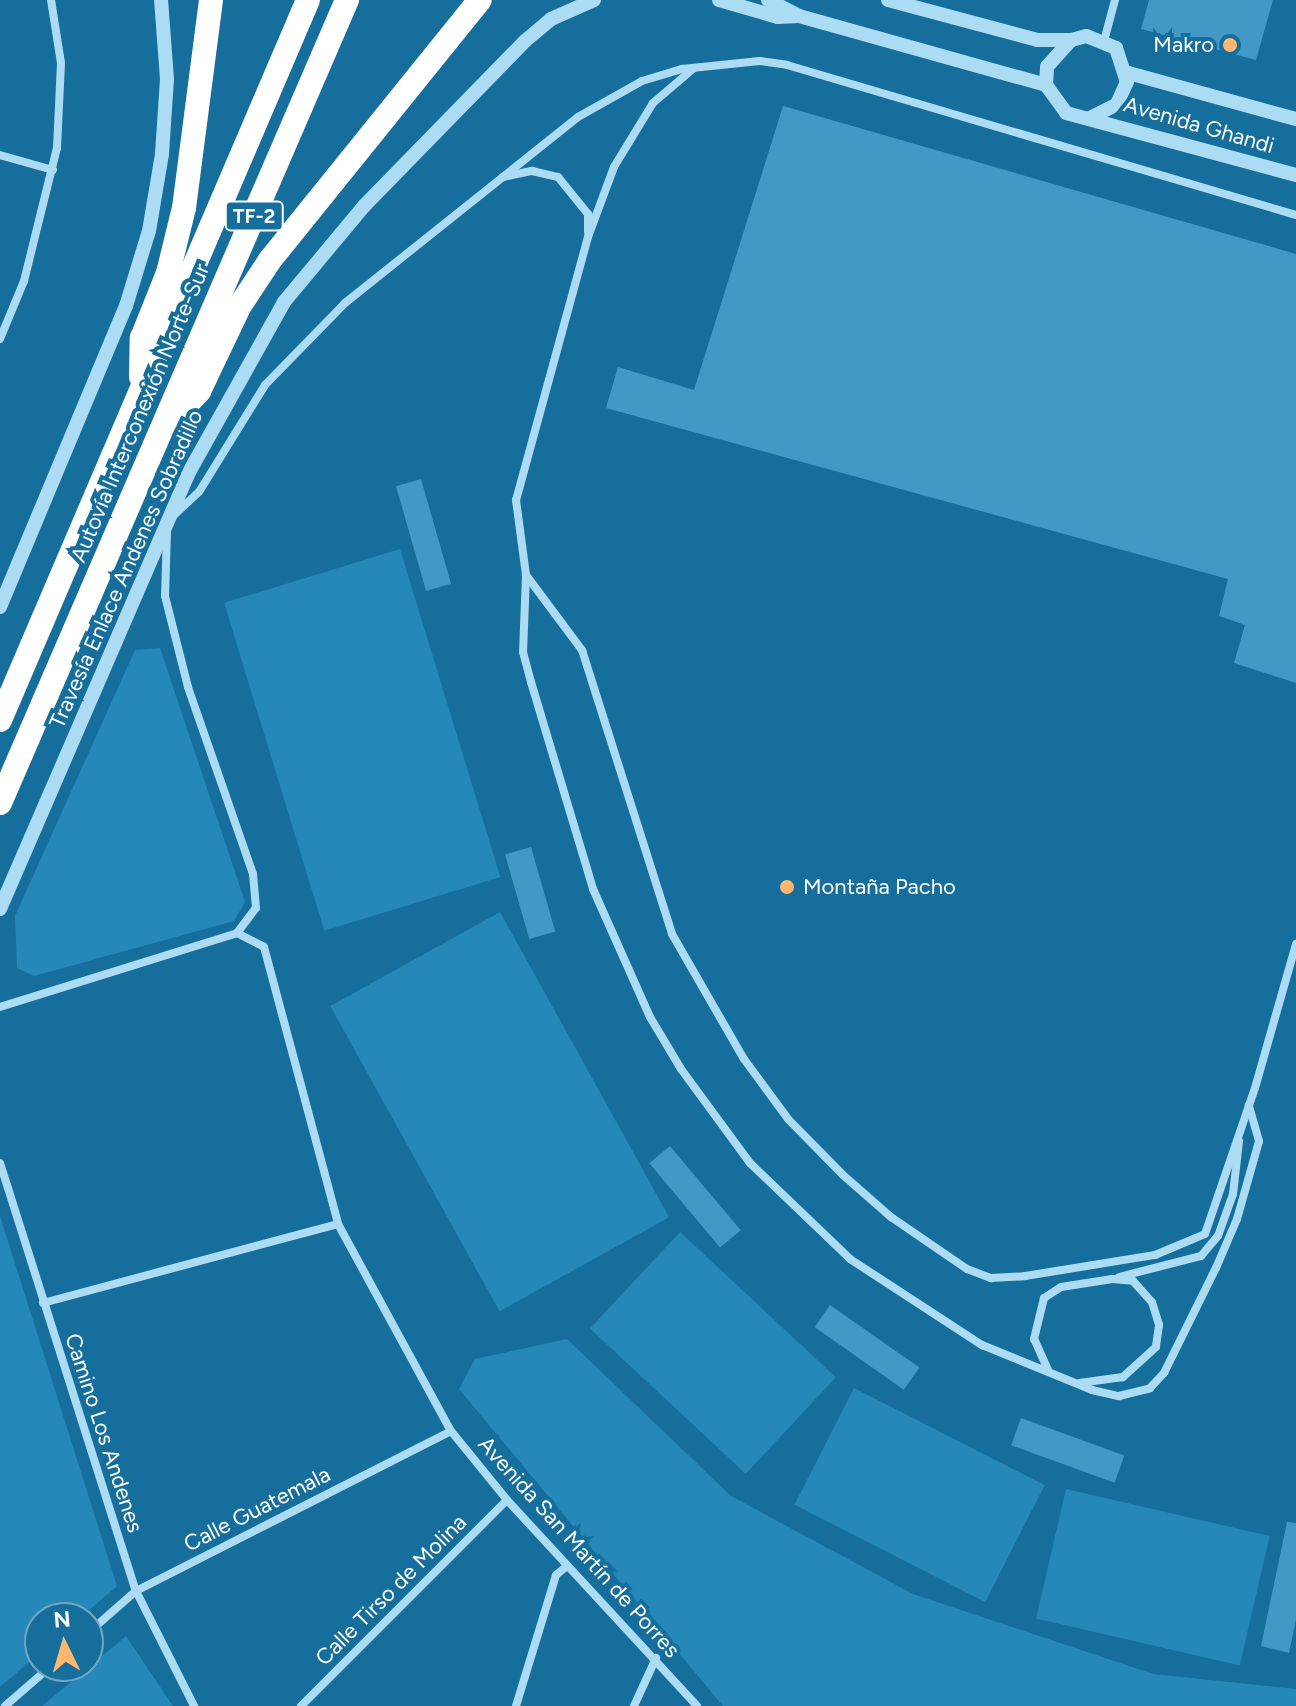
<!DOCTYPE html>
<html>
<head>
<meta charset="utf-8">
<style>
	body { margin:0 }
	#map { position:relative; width:1296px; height:1706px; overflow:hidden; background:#166e9c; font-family:Figtree,sans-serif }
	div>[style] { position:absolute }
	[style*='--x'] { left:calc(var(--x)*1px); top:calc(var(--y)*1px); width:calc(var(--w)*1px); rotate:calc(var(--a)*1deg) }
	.green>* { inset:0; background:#2588b9; transform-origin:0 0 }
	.building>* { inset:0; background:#4399c5; transform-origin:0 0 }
	.minor>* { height:8px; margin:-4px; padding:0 4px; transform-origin:4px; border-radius:4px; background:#acdcf3 }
	.tertiary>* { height:14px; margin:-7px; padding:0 7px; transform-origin:7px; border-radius:7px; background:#acdcf3 }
	.motorway>* { height:24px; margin:-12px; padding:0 12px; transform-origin:12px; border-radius:12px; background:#fff }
	.dots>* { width:22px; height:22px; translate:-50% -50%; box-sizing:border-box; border:4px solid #166e9c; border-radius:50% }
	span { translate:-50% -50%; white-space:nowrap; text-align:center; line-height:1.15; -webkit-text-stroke:8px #166e9c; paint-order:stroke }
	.shield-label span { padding:2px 6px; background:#166e9c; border:2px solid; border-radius:6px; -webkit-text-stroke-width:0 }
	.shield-label { font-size:20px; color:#fff; font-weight:700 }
	.poi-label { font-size:22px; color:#fff }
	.right { translate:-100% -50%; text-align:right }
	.left { translate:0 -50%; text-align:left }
	.street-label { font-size:22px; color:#fff }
	.north { position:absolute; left:24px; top:1602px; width:80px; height:80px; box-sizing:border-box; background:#166e9c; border:2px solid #73a8c4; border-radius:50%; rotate:355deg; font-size:22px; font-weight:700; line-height:32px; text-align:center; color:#fff }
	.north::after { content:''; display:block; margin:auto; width:28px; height:36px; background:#ffb66e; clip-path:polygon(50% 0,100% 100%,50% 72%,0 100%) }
</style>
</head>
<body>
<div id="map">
	<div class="green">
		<i style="left:400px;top:549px;width:343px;height:184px;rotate:73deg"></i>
		<i style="clip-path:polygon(160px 648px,245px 902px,234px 921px,34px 976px,17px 968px,15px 916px,135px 650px)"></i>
		<i style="left:500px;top:912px;width:349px;height:194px;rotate:61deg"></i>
		<i style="clip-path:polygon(0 1216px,117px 1586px,80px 1618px,40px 1618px,40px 1653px,0 1687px)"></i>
		<i style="left:680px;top:1232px;width:213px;height:132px;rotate:43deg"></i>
		<i style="clip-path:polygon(567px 1339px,731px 1496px,913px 1594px,1153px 1674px,1296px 1689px,1296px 1706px,723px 1706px,459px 1389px,475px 1359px)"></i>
		<i style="left:854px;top:1388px;width:214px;height:131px;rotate:27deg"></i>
		<i style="left:1066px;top:1489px;width:209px;height:133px;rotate:13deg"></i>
		<i style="clip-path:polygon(126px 1636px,173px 1706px,42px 1706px)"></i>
	</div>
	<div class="building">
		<i style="clip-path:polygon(1149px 0,1273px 0,1256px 60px,1141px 29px)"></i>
		<i style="clip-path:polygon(783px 106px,1296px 254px,1296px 683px,1234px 663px,1245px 625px,1219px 616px,1228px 579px,606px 408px,618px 367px,694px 390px)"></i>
		<i style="left:421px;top:479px;width:109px;height:26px;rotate:74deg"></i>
		<i style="left:531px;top:847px;width:88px;height:27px;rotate:74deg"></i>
		<i style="left:670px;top:1146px;width:110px;height:27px;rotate:50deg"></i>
		<i style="left:830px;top:1305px;width:109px;height:27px;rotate:35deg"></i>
		<i style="left:1021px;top:1418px;width:110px;height:29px;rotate:20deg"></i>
		<i style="clip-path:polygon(1287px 1522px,1296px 1523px,1296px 1619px,1289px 1653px,1261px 1646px)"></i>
	</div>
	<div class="minor">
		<i style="--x:1104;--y:41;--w:42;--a:-75"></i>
		<i style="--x:694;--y:68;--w:54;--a:139.5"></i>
		<i style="--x:653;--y:103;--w:75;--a:121.4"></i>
		<i style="--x:614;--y:167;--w:75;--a:110.4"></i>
		<i style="--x:588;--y:237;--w:273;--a:105.3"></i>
		<i style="--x:516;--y:500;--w:76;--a:82.4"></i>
		<i style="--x:526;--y:575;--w:77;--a:92.2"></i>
		<i style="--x:523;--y:652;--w:31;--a:75"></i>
		<i style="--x:531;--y:682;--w:216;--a:73.3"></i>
		<i style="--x:593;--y:889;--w:140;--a:66"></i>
		<i style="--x:650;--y:1017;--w:61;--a:59.2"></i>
		<i style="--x:681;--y:1069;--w:117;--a:53.7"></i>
		<i style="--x:750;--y:1163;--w:139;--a:43.8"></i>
		<i style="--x:850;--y:1259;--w:158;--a:33.1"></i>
		<i style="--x:982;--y:1345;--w:119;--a:22.2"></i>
		<i style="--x:1092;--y:1390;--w:28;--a:13"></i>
		<i style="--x:1119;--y:1396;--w:32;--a:-14"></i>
		<i style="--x:1150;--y:1388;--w:21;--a:-47"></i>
		<i style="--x:1164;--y:1373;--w:117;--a:-63.7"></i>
		<i style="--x:1216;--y:1268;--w:53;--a:-66.8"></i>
		<i style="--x:1237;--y:1219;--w:81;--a:-74.2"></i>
		<i style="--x:1259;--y:1141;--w:37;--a:-106"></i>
		<i style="--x:0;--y:155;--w:55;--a:15.8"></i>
		<i style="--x:503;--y:177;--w:30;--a:-12"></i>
		<i style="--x:532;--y:171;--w:27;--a:13"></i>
		<i style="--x:558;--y:177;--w:48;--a:51"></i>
		<i style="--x:588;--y:214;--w:18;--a:90"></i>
		<i style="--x:0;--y:339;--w:63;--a:-67.5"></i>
		<i style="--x:24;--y:281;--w:137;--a:-76.1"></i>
		<i style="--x:57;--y:148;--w:85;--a:-87.3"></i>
		<i style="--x:61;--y:63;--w:64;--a:-99"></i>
		<i style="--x:173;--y:516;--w:35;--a:-43"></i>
		<i style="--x:199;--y:492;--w:126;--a:-58.3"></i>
		<i style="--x:265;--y:385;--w:115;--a:-45.7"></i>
		<i style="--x:345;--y:303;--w:298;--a:-38.6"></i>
		<i style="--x:578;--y:117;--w:73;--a:-29.4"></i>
		<i style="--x:642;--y:81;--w:42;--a:-16.7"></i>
		<i style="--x:682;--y:69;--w:78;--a:-5.9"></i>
		<i style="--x:760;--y:61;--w:27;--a:8"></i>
		<i style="--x:787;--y:65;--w:531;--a:16.42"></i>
		<i style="--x:526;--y:575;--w:94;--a:53.3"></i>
		<i style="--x:582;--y:650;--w:298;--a:72.4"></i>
		<i style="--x:672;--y:934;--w:144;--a:60.1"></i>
		<i style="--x:744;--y:1059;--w:74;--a:53.7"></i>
		<i style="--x:788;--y:1119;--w:78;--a:45.5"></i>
		<i style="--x:843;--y:1175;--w:64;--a:41.2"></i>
		<i style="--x:891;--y:1217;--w:92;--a:34.4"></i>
		<i style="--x:967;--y:1269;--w:26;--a:21"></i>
		<i style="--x:991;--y:1278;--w:34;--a:-3"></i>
		<i style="--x:1025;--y:1276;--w:132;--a:-9.2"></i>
		<i style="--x:1155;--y:1255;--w:54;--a:-22.8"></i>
		<i style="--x:1205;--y:1234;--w:154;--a:-71.1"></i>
		<i style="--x:1255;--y:1088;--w:150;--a:-74.1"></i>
		<i style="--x:237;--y:933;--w:30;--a:27"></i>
		<i style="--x:264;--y:947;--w:287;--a:75"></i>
		<i style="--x:338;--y:1224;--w:236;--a:61.4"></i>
		<i style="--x:451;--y:1431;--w:89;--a:50.9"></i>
		<i style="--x:507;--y:1500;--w:280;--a:47.3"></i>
		<i style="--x:0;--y:1007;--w:248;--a:-17.3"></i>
		<i style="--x:237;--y:933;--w:31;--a:-53"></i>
		<i style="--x:256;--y:908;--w:34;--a:-95"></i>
		<i style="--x:253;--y:874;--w:198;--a:-109.2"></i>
		<i style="--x:188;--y:687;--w:94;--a:-104.2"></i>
		<i style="--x:165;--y:596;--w:65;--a:-88.2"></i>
		<i style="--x:0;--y:1163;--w:449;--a:72.4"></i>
		<i style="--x:136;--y:1591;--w:129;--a:63.2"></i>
		<i style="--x:1119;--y:1277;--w:85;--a:-14.4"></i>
		<i style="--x:1201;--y:1256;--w:26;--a:-50"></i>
		<i style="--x:1218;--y:1236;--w:45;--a:-70.3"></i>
		<i style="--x:1233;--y:1194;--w:53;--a:-83.5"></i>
		<i style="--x:43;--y:1303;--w:305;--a:-15"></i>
		<i style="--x:1048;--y:1370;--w:34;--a:-114"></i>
		<i style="--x:1034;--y:1339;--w:42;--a:-76.3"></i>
		<i style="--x:1044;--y:1298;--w:20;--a:-33"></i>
		<i style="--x:1061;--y:1287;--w:52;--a:-8.9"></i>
		<i style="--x:1112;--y:1279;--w:21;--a:5"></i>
		<i style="--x:1133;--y:1281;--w:28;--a:48"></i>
		<i style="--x:1152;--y:1302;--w:24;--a:73"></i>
		<i style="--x:1159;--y:1325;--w:22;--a:98"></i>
		<i style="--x:1156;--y:1347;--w:45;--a:137.7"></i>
		<i style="--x:1123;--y:1377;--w:44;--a:172.2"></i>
		<i style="--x:88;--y:1633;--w:64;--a:-41.2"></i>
		<i style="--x:136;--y:1591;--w:353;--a:-26.9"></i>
		<i style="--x:5;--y:1706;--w:61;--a:-41"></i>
		<i style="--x:301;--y:1706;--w:291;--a:-45"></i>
		<i style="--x:516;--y:1706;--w:137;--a:-73"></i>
		<i style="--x:556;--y:1575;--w:14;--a:-39"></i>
		<i style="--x:634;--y:1706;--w:53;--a:-65.4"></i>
	</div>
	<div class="tertiary">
		<i style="--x:719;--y:0;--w:61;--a:16.1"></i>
		<i style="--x:778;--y:17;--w:21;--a:-3"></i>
		<i style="--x:768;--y:0;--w:35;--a:27"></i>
		<i style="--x:799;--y:16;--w:256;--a:15.6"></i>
		<i style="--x:888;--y:0;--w:154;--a:15"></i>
		<i style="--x:1037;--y:40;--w:34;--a:0"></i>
		<i style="--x:1125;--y:72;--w:177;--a:15.4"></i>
		<i style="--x:1090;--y:118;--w:30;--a:-27"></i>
		<i style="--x:1117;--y:104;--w:24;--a:-66"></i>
		<i style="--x:1127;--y:82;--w:36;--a:-108"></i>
		<i style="--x:1116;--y:48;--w:32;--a:-158"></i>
		<i style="--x:1086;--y:36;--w:16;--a:165"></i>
		<i style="--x:1071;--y:40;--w:36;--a:132"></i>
		<i style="--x:1047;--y:67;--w:18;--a:93"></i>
		<i style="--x:1046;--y:85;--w:34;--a:54"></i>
		<i style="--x:1066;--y:113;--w:238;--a:15.1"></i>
		<i style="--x:0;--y:607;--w:326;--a:-67.3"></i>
		<i style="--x:126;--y:306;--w:78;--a:-73"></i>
		<i style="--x:149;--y:231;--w:78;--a:-80.4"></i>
		<i style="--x:162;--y:154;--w:75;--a:-86.2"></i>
		<i style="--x:167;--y:79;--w:79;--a:-94.3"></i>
		<i style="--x:0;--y:909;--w:474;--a:-66.6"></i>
		<i style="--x:188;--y:474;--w:197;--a:-60.8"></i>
		<i style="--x:284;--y:302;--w:125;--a:-50.2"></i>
		<i style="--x:364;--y:206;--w:231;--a:-45.7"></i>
		<i style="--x:525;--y:41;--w:34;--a:-40"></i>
		<i style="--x:551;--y:19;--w:47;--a:-23.8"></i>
	</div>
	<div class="motorway">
		<i style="--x:141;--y:377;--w:39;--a:-89"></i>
		<i style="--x:142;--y:338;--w:70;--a:-68.2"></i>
		<i style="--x:168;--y:273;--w:67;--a:-76.2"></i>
		<i style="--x:184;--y:208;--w:210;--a:-82.6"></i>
		<i style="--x:174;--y:418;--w:37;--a:-47"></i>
		<i style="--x:199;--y:391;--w:93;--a:-64.5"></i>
		<i style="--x:239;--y:307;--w:56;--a:-56.6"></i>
		<i style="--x:270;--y:260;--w:334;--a:-51.1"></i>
		<i style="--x:0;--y:720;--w:783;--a:-66.84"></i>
		<i style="--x:0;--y:803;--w:875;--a:-66.63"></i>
	</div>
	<div class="dots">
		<i style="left:1230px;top:45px;background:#ffb66e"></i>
		<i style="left:787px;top:887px;background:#ffb66e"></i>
	</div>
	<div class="shield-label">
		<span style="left:254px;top:216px">TF-2</span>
	</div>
	<div class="poi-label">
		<span class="right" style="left:1214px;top:45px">Makro</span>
		<span class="left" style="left:803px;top:887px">Montaña Pacho</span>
	</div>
	<div class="street-label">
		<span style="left:1199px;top:125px;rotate:16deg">Avenida Ghandi</span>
		<span style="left:140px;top:413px;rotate:-67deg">Autovía Interconexión Norte-Sur</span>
		<span style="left:126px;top:569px;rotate:-66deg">Travesía Enlace Andenes Sobradillo</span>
		<span style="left:104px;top:1433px;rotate:72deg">Camino Los Andenes</span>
		<span style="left:257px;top:1509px;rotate:-27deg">Calle Guatemala</span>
		<span style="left:579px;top:1547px;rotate:48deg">Avenida San Martín de Porres</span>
		<span style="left:391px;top:1590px;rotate:-45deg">Calle Tirso de Molina</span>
	</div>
	<div class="north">N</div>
</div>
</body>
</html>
